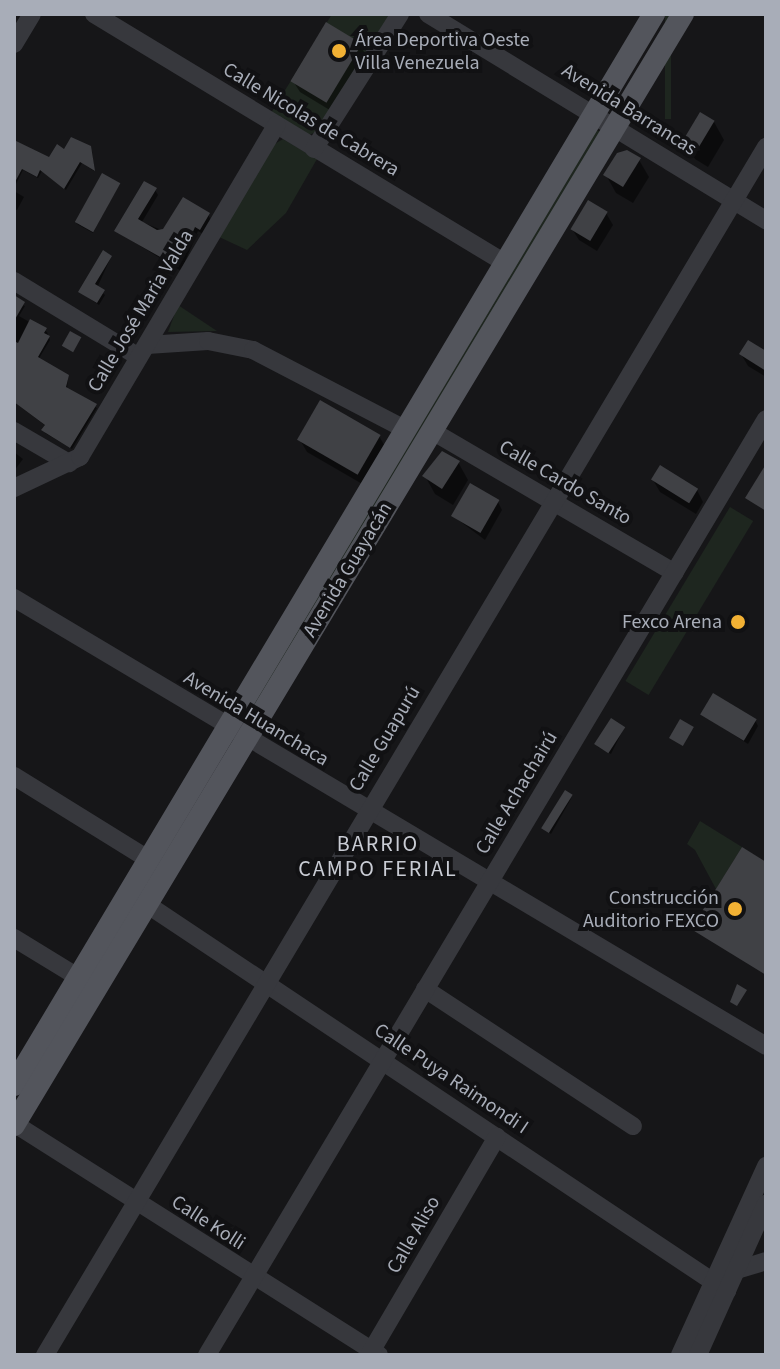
<!DOCTYPE html>
<html>
<head>
<meta charset="utf-8">
<style>
	body { margin:0 }
	#map { position:relative; width:780px; height:1369px; overflow:hidden; background:#161618; font-family:"Source Sans 3",sans-serif }
	div>[style] { position:absolute }
	[style*='--x'] { left:calc(var(--x)*1px); top:calc(var(--y)*1px); width:calc(var(--w)*1px); rotate:calc(var(--a)*1deg) }
	.green>* { inset:0; background:#1e261f; transform-origin:0 0 }
	.shadow>* { inset:0; background:#0007 }
	.building>* { inset:0; background:#404145; transform-origin:0 0 }
	.minor>* { height:18px; margin:-9px; padding:0 9px; transform-origin:9px; border-radius:9px; background:#37383d }
	.major>* { height:22px; margin:-11px; padding:0 11px; transform-origin:11px; border-radius:11px; background:#53555c }
	.dots>* { width:22px; height:22px; translate:-50% -50%; box-sizing:border-box; border:4px solid #111113; border-radius:50% }
	span { translate:-50% -50%; white-space:nowrap; text-align:center; line-height:1.15; -webkit-text-stroke:8px #111113; paint-order:stroke }
	.poi-label { font-size:20px; color:#a8adb8 }
	.left { translate:0 -50%; text-align:left }
	.right { translate:-100% -50%; text-align:right }
	.street-label { font-size:20px; color:#a8adb8 }
	.neighbourhood-label { font-size:22px; color:#c9ccd4; letter-spacing:2px }
	.frame { position:absolute; inset:0; border:16px solid #a8adb8; pointer-events:none }
</style>
</head>
<body>
<div id="map">
	<div class="green">
		<i style="clip-path:polygon(332px 14px,393px 14px,316px 132px,309px 135px,271px 113px)"></i>
		<i style="left:665px;top:14px;width:6px;height:105px"></i>
		<i style="clip-path:polygon(595px 129px,600px 132px,253px 711px,247px 707px)"></i>
		<i style="clip-path:polygon(283px 139px,317px 159px,286px 213px,247px 250px,217px 236px,273px 145px)"></i>
		<i style="clip-path:polygon(178px 305px,217px 331px,168px 332px)"></i>
		<i style="left:730px;top:507px;width:27px;height:203px;rotate:31deg"></i>
		<i style="clip-path:polygon(700px 821px,742px 847px,716px 889px,695px 850px,687px 844px)"></i>
	</div>
	<div class="shadow">
		<i style="clip-path:polygon(360px 45px,367px 57px,333px 112px,300px 92px,293px 81px)"></i>
		<i style="clip-path:polygon(714px 122px,724px 140px,708px 167px,695px 159px,685px 142px)"></i>
		<i style="clip-path:polygon(92px 151px,94px 171px,82px 163px,66px 190px,42px 171px,38px 178px,23px 170px,14px 188px,14px 165px)"></i>
		<i style="clip-path:polygon(639px 160px,649px 177px,633px 203px,616px 193px,606px 175px)"></i>
		<i style="clip-path:polygon(119px 184px,93px 233px,77px 224px,76px 222px)"></i>
		<i style="clip-path:polygon(155px 190px,158px 195px,142px 222px,164px 231px,208px 215px,211px 220px,203px 234px,198px 231px,181px 271px,116px 231px)"></i>
		<i style="clip-path:polygon(14px 191px,24px 197px,17px 210px,14px 209px)"></i>
		<i style="clip-path:polygon(606px 213px,613px 225px,597px 251px,579px 240px,572px 229px)"></i>
		<i style="clip-path:polygon(111px 257px,97px 288px,105px 295px,99px 305px,80px 292px)"></i>
		<i style="clip-path:polygon(14px 302px,25px 306px,19px 316px,47px 332px,50px 340px,38px 360px,68px 376px,67px 390px,97px 408px,72px 449px,45px 433px,46px 426px,14px 402px)"></i>
		<i style="clip-path:polygon(766px 353px,766px 377px,748px 366px,741px 354px)"></i>
		<i style="clip-path:polygon(379px 436px,386px 448px,364px 485px,307px 452px,300px 440px)"></i>
		<i style="clip-path:polygon(14px 452px,23px 459px,14px 471px)"></i>
		<i style="clip-path:polygon(458px 462px,468px 480px,453px 505px,435px 494px,425px 476px)"></i>
		<i style="clip-path:polygon(653px 480px,697px 490px,703px 502px,696px 514px,660px 492px)"></i>
		<i style="clip-path:polygon(498px 502px,502px 510px,485px 540px,453px 516px)"></i>
		<i style="clip-path:polygon(703px 715px,755px 720px,758px 726px,748px 744px)"></i>
		<i style="clip-path:polygon(624px 728px,611px 754px,598px 747px,597px 745px)"></i>
		<i style="clip-path:polygon(572px 797px,551px 834px,545px 830px)"></i>
	</div>
	<div class="building">
		<i style="left:326px;top:22px;width:42px;height:69px;rotate:31deg"></i>
		<i style="left:700px;top:112px;width:17px;height:34px;rotate:31deg"></i>
		<i style="clip-path:polygon(71px 137px,91px 146px,95px 171px,80px 162px,64px 189px,40px 170px,37px 177px,22px 169px,14px 184px,14px 140px,49px 157px,57px 144px,64px 149px)"></i>
		<i style="clip-path:polygon(627px 150px,641px 158px,623px 187px,603px 175px,617px 153px)"></i>
		<i style="left:102px;top:173px;width:21px;height:56px;rotate:29deg"></i>
		<i style="clip-path:polygon(144px 181px,157px 188px,138px 219px,157px 230px,163px 229px,183px 197px,210px 213px,200px 230px,195px 227px,178px 267px,114px 231px)"></i>
		<i style="left:588px;top:200px;width:23px;height:34px;rotate:31deg"></i>
		<i style="clip-path:polygon(103px 250px,112px 256px,95px 284px,105px 290px,97px 303px,78px 292px)"></i>
		<i style="clip-path:polygon(14px 295px,25px 302px,14px 321px)"></i>
		<i style="clip-path:polygon(30px 319px,47px 328px,44px 333px,50px 336px,38px 357px,69px 375px,66px 387px,97px 404px,70px 448px,41px 430px,45px 425px,14px 402px,14px 341px,18px 343px)"></i>
		<i style="left:70px;top:331px;width:13px;height:17px;rotate:29deg"></i>
		<i style="clip-path:polygon(748px 340px,766px 351px,766px 371px,739px 354px)"></i>
		<i style="left:320px;top:400px;width:70px;height:46px;rotate:30deg"></i>
		<i style="clip-path:polygon(442px 451px,460px 461px,442px 489px,422px 476px)"></i>
		<i style="clip-path:polygon(766px 464px,766px 511px,745px 498px)"></i>
		<i style="left:660px;top:465px;width:45px;height:17px;rotate:32deg"></i>
		<i style="left:470px;top:483px;width:34px;height:38px;rotate:30deg"></i>
		<i style="left:713px;top:693px;width:51px;height:25px;rotate:31deg"></i>
		<i style="left:611px;top:718px;width:17px;height:31px;rotate:33deg"></i>
		<i style="left:680px;top:719px;width:16px;height:22px;rotate:30deg"></i>
		<i style="left:565px;top:790px;width:9px;height:45px;rotate:32deg"></i>
		<i style="clip-path:polygon(742px 847px,766px 862px,766px 975px,691px 929px)"></i>
		<i style="clip-path:polygon(737px 984px,747px 990px,737px 1006px,730px 1002px)"></i>
	</div>
	<div class="minor">
		<i style="--x:94;--y:14;--w:481;--a:31.2"></i>
		<i style="--x:428;--y:14;--w:396;--a:31.4"></i>
		<i style="--x:14;--y:44;--w:35;--a:-59"></i>
		<i style="--x:314;--y:149;--w:160;--a:-57.5"></i>
		<i style="--x:14;--y:281;--w:146;--a:31.3"></i>
		<i style="--x:147;--y:345;--w:61;--a:-3.8"></i>
		<i style="--x:208;--y:341;--w:46;--a:11.3"></i>
		<i style="--x:253;--y:350;--w:171;--a:27.5"></i>
		<i style="--x:14;--y:431;--w:64;--a:30.2"></i>
		<i style="--x:432;--y:431;--w:281;--a:30.3"></i>
		<i style="--x:14;--y:488;--w:73;--a:-25.2"></i>
		<i style="--x:80;--y:457;--w:386;--a:-59.4"></i>
		<i style="--x:14;--y:598;--w:875;--a:30.78"></i>
		<i style="--x:14;--y:776;--w:158;--a:31.8"></i>
		<i style="--x:148;--y:905;--w:696;--a:33.69"></i>
		<i style="--x:14;--y:938;--w:75;--a:31.4"></i>
		<i style="--x:425;--y:989;--w:249;--a:33.4"></i>
		<i style="--x:15;--y:1124;--w:431;--a:32.4"></i>
		<i style="--x:737;--y:1270;--w:30;--a:-17"></i>
		<i style="--x:45;--y:1355;--w:1407;--a:-59.17"></i>
		<i style="--x:207;--y:1355;--w:1090;--a:-59.15"></i>
		<i style="--x:369;--y:1355;--w:253;--a:-59.6"></i>
		<i style="--x:680;--y:1355;--w:208;--a:-65.5"></i>
		<i style="--x:698;--y:1355;--w:166;--a:-65.8"></i>
	</div>
	<div class="major">
		<i style="--x:14;--y:1085;--w:1248;--a:-59.14"></i>
		<i style="--x:14;--y:1125;--w:1297;--a:-58.95"></i>
	</div>
	<div class="dots">
		<i style="left:339px;top:51px;background:#f2b134"></i>
		<i style="left:738px;top:622px;background:#f2b134"></i>
		<i style="left:735px;top:909px;background:#f2b134"></i>
	</div>
	<div class="poi-label">
		<span class="left" style="left:355px;top:52px">Área Deportiva Oeste<br>Villa Venezuela</span>
		<span class="right" style="left:722px;top:622px">Fexco Arena</span>
		<span class="right" style="left:719px;top:910px">Construcción<br>Auditorio FEXCO</span>
	</div>
	<div class="street-label">
		<span style="left:629px;top:110px;rotate:32deg">Avenida Barrancas</span>
		<span style="left:311px;top:120px;rotate:31deg">Calle Nicolas de Cabrera</span>
		<span style="left:141px;top:311px;rotate:-59deg">Calle José Maria Valda</span>
		<span style="left:565px;top:483px;rotate:30deg">Calle Cardo Santo</span>
		<span style="left:348px;top:570px;rotate:-59deg">Avenida Guayacán</span>
		<span style="left:256px;top:719px;rotate:31deg">Avenida Huanchaca</span>
		<span style="left:385px;top:739px;rotate:-59deg">Calle Guapurú</span>
		<span style="left:517px;top:793px;rotate:-59deg">Calle Achachairú</span>
		<span style="left:451px;top:1079px;rotate:34deg">Calle Puya Raimondi I</span>
		<span style="left:208px;top:1223px;rotate:33deg">Calle Kolli</span>
		<span style="left:414px;top:1235px;rotate:-60deg">Calle Aliso</span>
	</div>
	<div class="neighbourhood-label">
		<span style="left:378px;top:857px">BARRIO<br>CAMPO FERIAL</span>
	</div>
	<div class="frame"></div>
</div>
</body>
</html>
